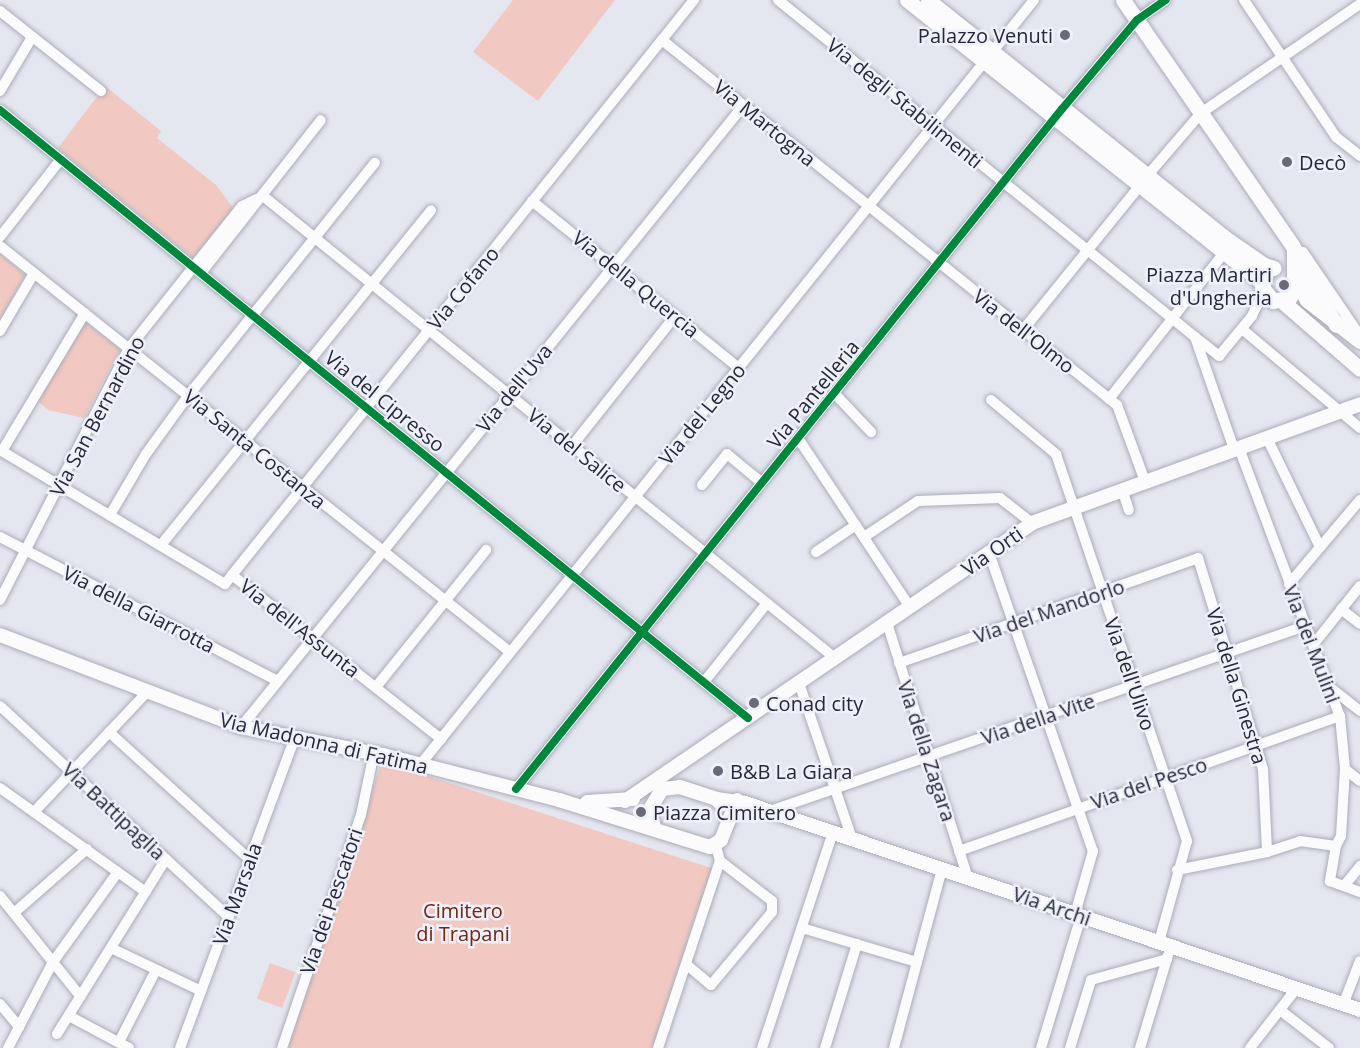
<!DOCTYPE html>
<html>
<head>
<meta charset="utf-8">
<style>
	body { margin:0 }
	#map { position:relative; width:1360px; height:1048px; overflow:hidden; background:#e4e6f0; font-family:"Open Sans",sans-serif }
	div>[style] { position:absolute }
	[style*='--x'] { left:calc(var(--x)*1px); top:calc(var(--y)*1px); width:calc(var(--w)*1px); rotate:calc(var(--a)*1deg) }
	.green>* { inset:0; background:#f2c9c2; transform-origin:0 0 }
	.roads { filter:drop-shadow(0 0 2px #aaacb8) drop-shadow(0 0 2px #aaacb8) }
	.minor>* { height:10px; margin:-5px; padding:0 5px; transform-origin:5px; border-radius:5px; background:#fbfbfd }
	.tertiary>* { height:14px; margin:-7px; padding:0 7px; transform-origin:7px; border-radius:7px; background:#fbfbfd }
	.secondary>* { height:15px; margin:-7.5px; padding:0 7.5px; transform-origin:7.5px; border-radius:7.5px; background:#fbfbfd }
	.cycleway>* { height:8px; margin:-4px; padding:0 4px; transform-origin:4px; border-radius:4px; background:#00873e }
	.dots>* { width:16px; height:16px; translate:-50% -50%; box-sizing:border-box; border:3px solid #eef0fa; border-radius:50% }
	span { translate:-50% -50%; white-space:nowrap; text-align:center; line-height:1.15; -webkit-text-stroke:5px #eef0fa; paint-order:stroke }
	.poi-label { font-size:20px; color:#25283a }
	.right { translate:-100% -50%; text-align:right }
	.left { translate:0 -50%; text-align:left }
	.street-label { font-size:20px; color:#25283a }
	.park-label { font-size:20px; color:#76240e }
</style>
</head>
<body>
<div id="map">
	<div class="green">
		<i style="clip-path:polygon(513px 0,615px 0,538px 101px,473px 52px)"></i>
		<i style="clip-path:polygon(105px 86px,161px 131px,157px 138px,216px 185px,234px 209px,193px 258px,58px 148px)"></i>
		<i style="clip-path:polygon(0 254px,25px 275px,0 319px)"></i>
		<i style="clip-path:polygon(85px 322px,120px 349px,84px 418px,48px 410px,38px 401px)"></i>
		<i style="clip-path:polygon(382px 761px,714px 869px,653px 1048px,286px 1048px)"></i>
		<i style="left:270px;top:963px;width:27px;height:38px;rotate:20deg"></i>
	</div>
	<div class="roads">
		<div class="minor">
			<i style="--x:778;--y:0;--w:536;--a:38.94"></i>
			<i style="--x:1195;--y:337;--w:119;--a:70.8"></i>
			<i style="--x:1244;--y:0;--w:165;--a:56.1"></i>
			<i style="--x:1336;--y:137;--w:31;--a:38"></i>
			<i style="--x:0;--y:11;--w:129;--a:38.4"></i>
			<i style="--x:662;--y:40;--w:583;--a:38.74"></i>
			<i style="--x:1117;--y:405;--w:81;--a:69.8"></i>
			<i style="--x:0;--y:91;--w:63;--a:-59.3"></i>
			<i style="--x:0;--y:110;--w:964;--a:39.11"></i>
			<i style="--x:1147;--y:176;--w:83;--a:-49.4"></i>
			<i style="--x:1201;--y:113;--w:193;--a:-34.4"></i>
			<i style="--x:263;--y:196;--w:735;--a:38.93"></i>
			<i style="--x:532;--y:201;--w:266;--a:38.9"></i>
			<i style="--x:0;--y:237;--w:99;--a:-52"></i>
			<i style="--x:0;--y:246;--w:652;--a:38.52"></i>
			<i style="--x:1303;--y:252;--w:102;--a:55.8"></i>
			<i style="--x:201;--y:273;--w:194;--a:-51.9"></i>
			<i style="--x:1242;--y:329;--w:154;--a:40"></i>
			<i style="--x:1023;--y:330;--w:184;--a:-51"></i>
			<i style="--x:0;--y:331;--w:67;--a:-59.6"></i>
			<i style="--x:1195;--y:337;--w:31;--a:38"></i>
			<i style="--x:1219;--y:356;--w:52;--a:-50.5"></i>
			<i style="--x:1252;--y:316;--w:26;--a:-65"></i>
			<i style="--x:834;--y:393;--w:54;--a:46.5"></i>
			<i style="--x:1109;--y:399;--w:184;--a:-51.8"></i>
			<i style="--x:991;--y:400;--w:85;--a:39.7"></i>
			<i style="--x:1056;--y:454;--w:409;--a:71.3"></i>
			<i style="--x:1187;--y:841;--w:105;--a:105.5"></i>
			<i style="--x:798;--y:438;--w:203;--a:56.5"></i>
			<i style="--x:1267;--y:438;--w:121;--a:64.1"></i>
			<i style="--x:572;--y:446;--w:166;--a:-51.6"></i>
			<i style="--x:1239;--y:448;--w:286;--a:69.4"></i>
			<i style="--x:1340;--y:716;--w:53;--a:84.6"></i>
			<i style="--x:1345;--y:769;--w:67;--a:93.4"></i>
			<i style="--x:1341;--y:836;--w:11;--a:117"></i>
			<i style="--x:0;--y:450;--w:262;--a:30.8"></i>
			<i style="--x:225;--y:584;--w:11;--a:-52"></i>
			<i style="--x:232;--y:575;--w:266;--a:38.1"></i>
			<i style="--x:2;--y:451;--w:161;--a:-59"></i>
			<i style="--x:702;--y:485;--w:40;--a:-51"></i>
			<i style="--x:727;--y:454;--w:45;--a:39.6"></i>
			<i style="--x:1122;--y:489;--w:22;--a:72"></i>
			<i style="--x:110;--y:515;--w:71;--a:-59.5"></i>
			<i style="--x:146;--y:454;--w:72;--a:-54.1"></i>
			<i style="--x:188;--y:396;--w:299;--a:-51.3"></i>
			<i style="--x:0;--y:537;--w:313;--a:27.4"></i>
			<i style="--x:864;--y:537;--w:65;--a:-33.7"></i>
			<i style="--x:918;--y:501;--w:82;--a:-2.1"></i>
			<i style="--x:1000;--y:498;--w:41;--a:38"></i>
			<i style="--x:161;--y:545;--w:430;--a:-51.1"></i>
			<i style="--x:816;--y:552;--w:48;--a:-34"></i>
			<i style="--x:989;--y:553;--w:316;--a:70.8"></i>
			<i style="--x:1093;--y:851;--w:66;--a:105.9"></i>
			<i style="--x:232;--y:575;--w:738;--a:-51.22"></i>
			<i style="--x:1289;--y:584;--w:110;--a:-49.8"></i>
			<i style="--x:0;--y:600;--w:283;--a:-62.9"></i>
			<i style="--x:129;--y:348;--w:181;--a:-51.5"></i>
			<i style="--x:242;--y:206;--w:23;--a:-25"></i>
			<i style="--x:1341;--y:609;--w:24;--a:38"></i>
			<i style="--x:887;--y:623;--w:268;--a:72.4"></i>
			<i style="--x:1313;--y:645;--w:75;--a:-51.5"></i>
			<i style="--x:899;--y:663;--w:317;--a:-19.3"></i>
			<i style="--x:1198;--y:558;--w:221;--a:72.9"></i>
			<i style="--x:1263;--y:769;--w:83;--a:87.2"></i>
			<i style="--x:704;--y:682;--w:101;--a:-51.4"></i>
			<i style="--x:799;--y:683;--w:165;--a:71.2"></i>
			<i style="--x:376;--y:687;--w:176;--a:-51.2"></i>
			<i style="--x:1332;--y:689;--w:36;--a:38"></i>
			<i style="--x:0;--y:706;--w:311;--a:42.7"></i>
			<i style="--x:241;--y:727;--w:799;--a:-51.05"></i>
			<i style="--x:109;--y:732;--w:190;--a:42.2"></i>
			<i style="--x:420;--y:765;--w:981;--a:-51.25"></i>
			<i style="--x:1345;--y:769;--w:19;--a:39"></i>
			<i style="--x:0;--y:788;--w:179;--a:35.5"></i>
			<i style="--x:516;--y:789;--w:872;--a:-51.24"></i>
			<i style="--x:1062;--y:109;--w:116;--a:-49.9"></i>
			<i style="--x:1137;--y:20;--w:35;--a:-35"></i>
			<i style="--x:770;--y:811;--w:566;--a:-19.08"></i>
			<i style="--x:34;--y:812;--w:163;--a:-46.7"></i>
			<i style="--x:959;--y:851;--w:404;--a:-19.5"></i>
			<i style="--x:1177;--y:870;--w:92;--a:-11.3"></i>
			<i style="--x:1267;--y:852;--w:35;--a:-18"></i>
			<i style="--x:1300;--y:841;--w:36;--a:8"></i>
			<i style="--x:1336;--y:846;--w:36;--a:100"></i>
			<i style="--x:1330;--y:881;--w:32;--a:20"></i>
			<i style="--x:1344;--y:886;--w:26;--a:-51"></i>
			<i style="--x:0;--y:896;--w:129;--a:51.3"></i>
			<i style="--x:14;--y:913;--w:97;--a:-41.2"></i>
			<i style="--x:802;--y:928;--w:120;--a:16.5"></i>
			<i style="--x:111;--y:948;--w:100;--a:25.5"></i>
			<i style="--x:687;--y:965;--w:31;--a:40"></i>
			<i style="--x:711;--y:985;--w:95;--a:-50.1"></i>
			<i style="--x:772;--y:912;--w:11;--a:-90"></i>
			<i style="--x:772;--y:901;--w:66;--a:-142.4"></i>
			<i style="--x:720;--y:861;--w:16;--a:-105"></i>
			<i style="--x:0;--y:1004;--w:30;--a:50"></i>
			<i style="--x:1343;--y:1005;--w:47;--a:-68.9"></i>
			<i style="--x:1280;--y:1010;--w:62;--a:37.8"></i>
			<i style="--x:69;--y:1016;--w:68;--a:28.1"></i>
			<i style="--x:57;--y:1034;--w:206;--a:-58.1"></i>
			<i style="--x:119;--y:1042;--w:81;--a:-62.8"></i>
			<i style="--x:8;--y:1048;--w:97;--a:-62.4"></i>
			<i style="--x:53;--y:962;--w:111;--a:-54.2"></i>
			<i style="--x:180;--y:1048;--w:329;--a:-69.7"></i>
			<i style="--x:282;--y:1048;--w:246;--a:-71.3"></i>
			<i style="--x:361;--y:815;--w:63;--a:-78.2"></i>
			<i style="--x:658;--y:1048;--w:197;--a:-71.7"></i>
			<i style="--x:762;--y:1048;--w:227;--a:-71.8"></i>
			<i style="--x:825;--y:1048;--w:109;--a:-72.9"></i>
			<i style="--x:894;--y:1048;--w:185;--a:-75"></i>
			<i style="--x:1041;--y:1048;--w:138;--a:-73.1"></i>
			<i style="--x:1070;--y:1048;--w:71;--a:-72.8"></i>
			<i style="--x:1091;--y:980;--w:79;--a:-15.4"></i>
			<i style="--x:1140;--y:1048;--w:97;--a:-73.2"></i>
			<i style="--x:1250;--y:1048;--w:75;--a:-52.1"></i>
		</div>
		<div class="tertiary">
			<i style="--x:0;--y:635;--w:258;--a:20.9"></i>
			<i style="--x:241;--y:727;--w:145;--a:11.2"></i>
			<i style="--x:383;--y:755;--w:182;--a:14.3"></i>
			<i style="--x:559;--y:800;--w:158;--a:17.3"></i>
			<i style="--x:710;--y:847;--w:13;--a:-32"></i>
			<i style="--x:721;--y:840;--w:43;--a:-68.2"></i>
			<i style="--x:716;--y:799;--w:29;--a:8"></i>
			<i style="--x:745;--y:803;--w:649;--a:18.6"></i>
			<i style="--x:625;--y:801;--w:493;--a:-34.3"></i>
			<i style="--x:1032;--y:523;--w:349;--a:-19.9"></i>
			<i style="--x:587;--y:802;--w:46;--a:-3.7"></i>
			<i style="--x:654;--y:828;--w:19;--a:-102"></i>
			<i style="--x:650;--y:809;--w:23;--a:-59"></i>
			<i style="--x:662;--y:789;--w:18;--a:-6"></i>
			<i style="--x:680;--y:787;--w:38;--a:18"></i>
			<i style="--x:716;--y:799;--w:8;--a:45"></i>
		</div>
		<div class="secondary">
			<i style="--x:907;--y:0;--w:453;--a:38.5"></i>
			<i style="--x:928;--y:0;--w:381;--a:38.7"></i>
			<i style="--x:1225;--y:238;--w:47;--a:34.7"></i>
			<i style="--x:1264;--y:265;--w:10;--a:17"></i>
			<i style="--x:1123;--y:0;--w:298;--a:55.4"></i>
			<i style="--x:1292;--y:245;--w:91;--a:61.2"></i>
			<i style="--x:1294;--y:250;--w:26;--a:90"></i>
			<i style="--x:1294;--y:276;--w:27;--a:62"></i>
			<i style="--x:1307;--y:300;--w:67;--a:37.7"></i>
			<i style="--x:1266;--y:273;--w:15;--a:106"></i>
			<i style="--x:1262;--y:287;--w:18;--a:52"></i>
			<i style="--x:1273;--y:301;--w:17;--a:-13"></i>
			<i style="--x:1290;--y:297;--w:17;--a:-69"></i>
			<i style="--x:1282;--y:301;--w:103;--a:41.1"></i>
		</div>
	</div>
	<div class="cycleway">
		<i style="--x:0;--y:110;--w:964;--a:39.11"></i>
		<i style="--x:516;--y:789;--w:872;--a:-51.24"></i>
		<i style="--x:1062;--y:109;--w:116;--a:-49.9"></i>
		<i style="--x:1137;--y:20;--w:35;--a:-35"></i>
	</div>
	<div class="dots">
		<i style="left:1065px;top:35px;background:#686a7a"></i>
		<i style="left:1287px;top:162px;background:#686a7a"></i>
		<i style="left:1284px;top:285px;background:#686a7a"></i>
		<i style="left:754px;top:703px;background:#686a7a"></i>
		<i style="left:718px;top:771px;background:#686a7a"></i>
		<i style="left:641px;top:812px;background:#686a7a"></i>
	</div>
	<div class="poi-label">
		<span class="right" style="left:1053px;top:35px">Palazzo Venuti</span>
		<span class="left" style="left:1299px;top:162px">Decò</span>
		<span class="right" style="left:1272px;top:286px">Piazza Martiri<br>d'Ungheria</span>
		<span class="left" style="left:766px;top:703px">Conad city</span>
		<span class="left" style="left:730px;top:771px">B&amp;B La Giara</span>
		<span class="left" style="left:653px;top:812px">Piazza Cimitero</span>
	</div>
	<div class="street-label">
		<span style="left:905px;top:103px;rotate:39deg">Via degli Stabilimenti</span>
		<span style="left:765px;top:123px;rotate:39deg">Via Martogna</span>
		<span style="left:636px;top:284px;rotate:39deg">Via della Quercia</span>
		<span style="left:463px;top:288px;rotate:-51deg">Via Cofano</span>
		<span style="left:1024px;top:331px;rotate:38deg">Via dell'Olmo</span>
		<span style="left:514px;top:388px;rotate:-51deg">Via dell'Uva</span>
		<span style="left:813px;top:394px;rotate:-51deg">Via Pantelleria</span>
		<span style="left:385px;top:401px;rotate:39deg">Via del Cipresso</span>
		<span style="left:702px;top:414px;rotate:-51deg">Via del Legno</span>
		<span style="left:97px;top:416px;rotate:-62deg">Via San Bernardino</span>
		<span style="left:255px;top:449px;rotate:39deg">Via Santa Costanza</span>
		<span style="left:577px;top:450px;rotate:39deg">Via del Salice</span>
		<span style="left:992px;top:551px;rotate:-35deg">Via Orti</span>
		<span style="left:139px;top:609px;rotate:27deg">Via della Giarrotta</span>
		<span style="left:1049px;top:611px;rotate:-19deg">Via del Mandorlo</span>
		<span style="left:300px;top:628px;rotate:38deg">Via dell'Assunta</span>
		<span style="left:1312px;top:644px;rotate:69deg">Via dei Mulini</span>
		<span style="left:1130px;top:674px;rotate:71deg">Via dell'Ulivo</span>
		<span style="left:1237px;top:686px;rotate:73deg">Via della Ginestra</span>
		<span style="left:1038px;top:719px;rotate:-19deg">Via della Vite</span>
		<span style="left:324px;top:743px;rotate:13deg">Via Madonna di Fatima</span>
		<span style="left:927px;top:751px;rotate:72deg">Via della Zagara</span>
		<span style="left:1149px;top:783px;rotate:-19deg">Via del Pesco</span>
		<span style="left:114px;top:811px;rotate:43deg">Via Battipaglia</span>
		<span style="left:237px;top:894px;rotate:-70deg">Via Marsala</span>
		<span style="left:331px;top:901px;rotate:-71deg">Via dei Pescatori</span>
		<span style="left:1052px;top:906px;rotate:19deg">Via Archi</span>
	</div>
	<div class="park-label">
		<span style="left:463px;top:922px">Cimitero<br>di Trapani</span>
	</div>
</div>
</body>
</html>
